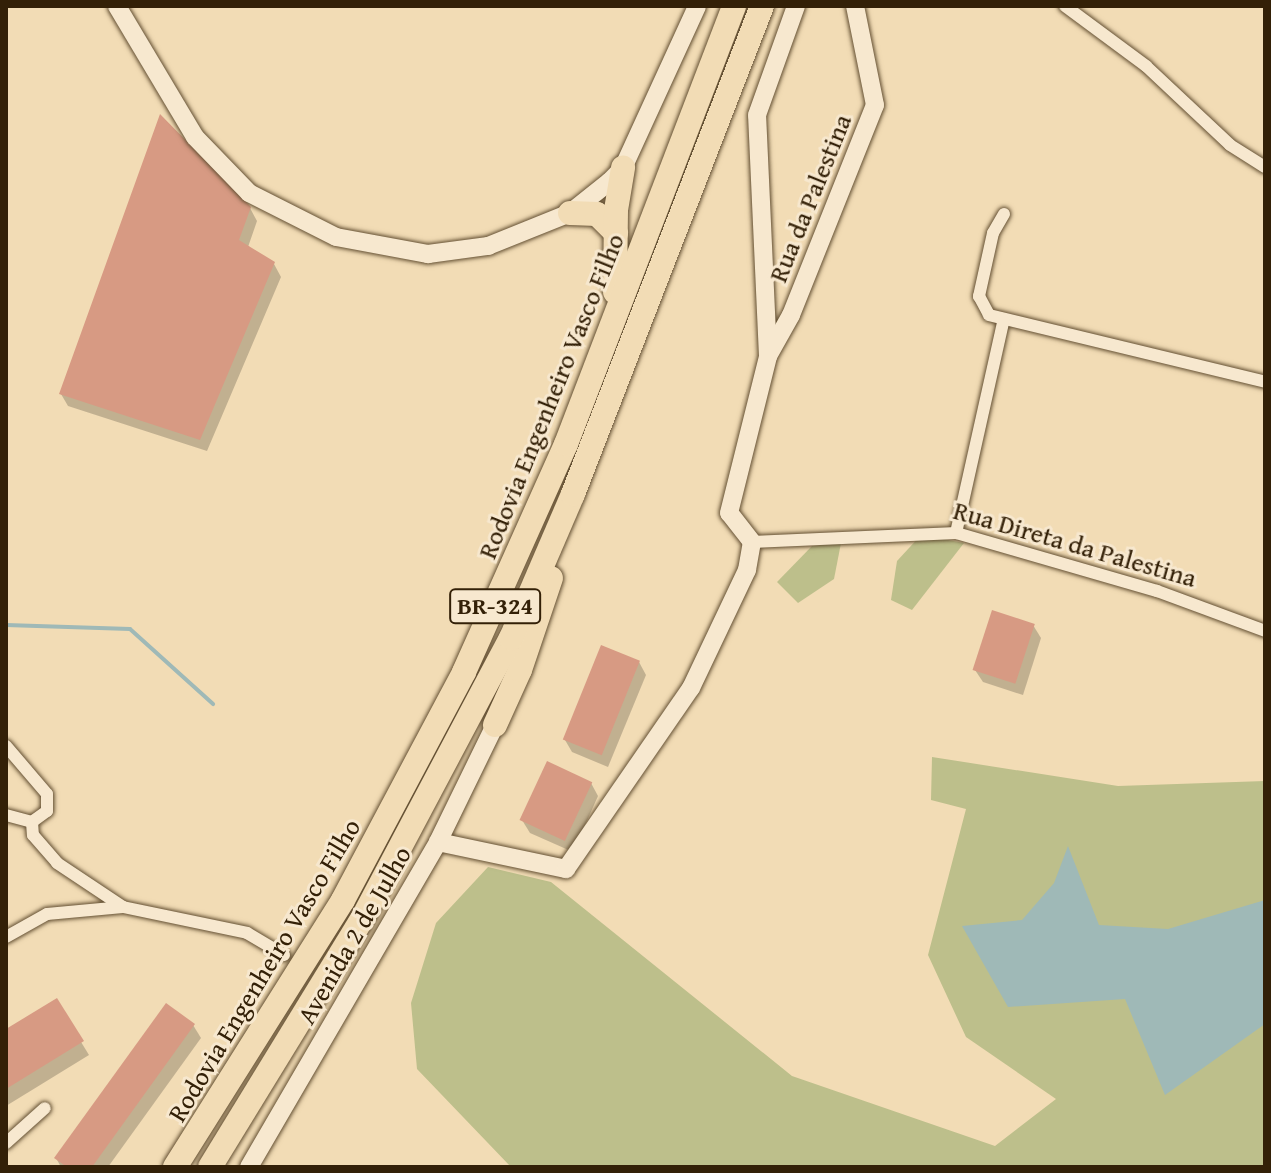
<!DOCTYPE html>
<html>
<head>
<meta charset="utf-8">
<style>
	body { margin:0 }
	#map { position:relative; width:1271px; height:1173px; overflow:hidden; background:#f2dcb5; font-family:"Gentium Book Plus",serif }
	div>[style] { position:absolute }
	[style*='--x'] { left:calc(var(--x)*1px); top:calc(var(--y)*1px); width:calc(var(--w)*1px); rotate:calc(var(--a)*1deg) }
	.green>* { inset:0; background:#bdbf8b }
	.water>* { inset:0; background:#9fb9b7 }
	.shadow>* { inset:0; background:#0003 }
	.stream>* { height:4px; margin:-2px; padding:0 2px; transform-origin:2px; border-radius:2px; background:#9fb9b7 }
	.building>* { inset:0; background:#d79a83; transform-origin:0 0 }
	.roads { filter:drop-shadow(0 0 2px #634f32) drop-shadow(0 0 2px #634f32) }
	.street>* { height:12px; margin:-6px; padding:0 6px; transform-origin:6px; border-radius:6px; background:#f7e8cf }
	.secondary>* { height:18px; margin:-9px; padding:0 9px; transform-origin:9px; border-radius:9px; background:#f7e8cf }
	.highway>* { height:24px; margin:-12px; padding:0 12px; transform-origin:12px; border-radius:12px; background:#f2dcb5 }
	span { translate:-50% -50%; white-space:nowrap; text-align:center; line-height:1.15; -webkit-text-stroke:6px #f7e8cf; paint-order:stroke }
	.shield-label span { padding:2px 6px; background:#f7e8cf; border:2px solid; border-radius:6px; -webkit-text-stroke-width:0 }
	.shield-label { font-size:24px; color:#332007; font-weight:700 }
	.street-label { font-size:26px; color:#332007 }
	.frame { position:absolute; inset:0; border:8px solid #332007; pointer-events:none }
</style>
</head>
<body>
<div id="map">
	<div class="green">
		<i style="clip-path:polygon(921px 535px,964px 543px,912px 610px,891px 600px,897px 561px)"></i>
		<i style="clip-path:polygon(841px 543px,834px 579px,798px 603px,777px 582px,812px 546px)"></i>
		<i style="clip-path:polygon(932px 757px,1118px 786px,1265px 781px,1265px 1167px,511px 1167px,417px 1069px,411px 1003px,436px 923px,488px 867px,551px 882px,792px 1076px,995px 1146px,1056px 1099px,966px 1037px,928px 955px,966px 809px,931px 800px)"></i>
	</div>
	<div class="water">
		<i style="clip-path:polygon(1068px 846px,1099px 925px,1168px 929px,1265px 900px,1265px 1024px,1165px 1095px,1125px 999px,1008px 1007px,962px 926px,1022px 920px,1054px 883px)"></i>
	</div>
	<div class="shadow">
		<i style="clip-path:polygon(250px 208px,257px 221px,248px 247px,274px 264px,281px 277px,207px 451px,68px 406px,61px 394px)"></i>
		<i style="clip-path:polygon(1033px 625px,1041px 638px,1023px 695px,983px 682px,975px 670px)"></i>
		<i style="clip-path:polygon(639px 662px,646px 675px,608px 767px,572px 752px,565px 740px)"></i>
		<i style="clip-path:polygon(591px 783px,598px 796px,573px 852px,530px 833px,522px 820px)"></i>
		<i style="clip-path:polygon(56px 1001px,89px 1055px,6px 1106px,6px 1031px)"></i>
		<i style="clip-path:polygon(193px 1025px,201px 1038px,108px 1167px,61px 1167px,56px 1158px)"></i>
	</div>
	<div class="stream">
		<i style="--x:6;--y:625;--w:124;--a:1.8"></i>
		<i style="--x:130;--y:629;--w:112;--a:42.1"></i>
	</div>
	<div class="building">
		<i style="clip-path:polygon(160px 114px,251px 207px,239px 240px,275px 262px,200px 440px,59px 394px)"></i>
		<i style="left:992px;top:610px;width:45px;height:63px;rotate:18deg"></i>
		<i style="left:601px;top:645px;width:42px;height:102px;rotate:22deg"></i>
		<i style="left:547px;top:761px;width:50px;height:65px;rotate:25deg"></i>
		<i style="clip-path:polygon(57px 998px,84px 1041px,6px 1089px,6px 1029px)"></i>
		<i style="clip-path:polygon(166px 1003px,195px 1024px,92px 1167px,67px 1167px,54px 1158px)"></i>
	</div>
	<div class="roads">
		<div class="street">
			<i style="--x:1065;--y:6;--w:101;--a:36.5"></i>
			<i style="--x:1146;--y:66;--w:115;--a:43.2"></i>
			<i style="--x:1230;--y:145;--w:41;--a:32.2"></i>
			<i style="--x:1004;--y:214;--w:22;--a:120"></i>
			<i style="--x:993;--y:233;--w:65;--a:102.5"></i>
			<i style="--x:979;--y:296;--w:21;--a:62"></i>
			<i style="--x:989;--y:315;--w:284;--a:13.6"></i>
			<i style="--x:956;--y:533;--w:219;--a:-77.4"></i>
			<i style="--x:752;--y:542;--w:204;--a:-2.5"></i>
			<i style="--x:956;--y:533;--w:209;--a:16.1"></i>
			<i style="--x:1157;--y:591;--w:115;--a:20.3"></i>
			<i style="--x:6;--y:746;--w:63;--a:49.5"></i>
			<i style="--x:47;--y:794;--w:17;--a:90"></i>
			<i style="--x:47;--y:811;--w:19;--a:144"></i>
			<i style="--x:6;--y:815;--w:27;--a:15"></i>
			<i style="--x:32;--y:822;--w:13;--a:86"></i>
			<i style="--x:33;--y:835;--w:37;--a:49"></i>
			<i style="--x:57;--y:863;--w:79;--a:33.7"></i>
			<i style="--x:6;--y:937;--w:47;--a:-29.3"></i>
			<i style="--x:47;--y:914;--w:76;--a:-5.3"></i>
			<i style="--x:123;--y:907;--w:127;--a:11.8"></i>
			<i style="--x:247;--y:933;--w:43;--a:30.7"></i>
			<i style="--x:6;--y:1143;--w:52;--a:-41.9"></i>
		</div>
		<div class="secondary">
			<i style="--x:117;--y:6;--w:152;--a:59.2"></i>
			<i style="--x:195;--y:137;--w:78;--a:46"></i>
			<i style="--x:249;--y:193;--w:97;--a:26.8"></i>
			<i style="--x:336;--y:237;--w:94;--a:10.5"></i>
			<i style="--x:428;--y:254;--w:61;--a:-7.6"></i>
			<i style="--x:488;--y:246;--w:88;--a:-21.9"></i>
			<i style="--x:570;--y:213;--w:50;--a:-38.5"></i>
			<i style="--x:609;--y:182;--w:20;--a:-45"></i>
			<i style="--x:623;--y:168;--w:178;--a:-65.4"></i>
			<i style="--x:768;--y:356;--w:47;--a:-60.7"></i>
			<i style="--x:791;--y:315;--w:226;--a:-68.2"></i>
			<i style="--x:875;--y:105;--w:101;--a:-101.4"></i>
			<i style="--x:438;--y:842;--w:131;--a:11.9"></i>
			<i style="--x:566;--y:869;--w:220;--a:-55.4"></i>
			<i style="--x:691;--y:688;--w:131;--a:-64.6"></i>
			<i style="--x:747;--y:570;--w:28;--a:-80"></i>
			<i style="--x:752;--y:542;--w:37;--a:-128"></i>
			<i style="--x:729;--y:513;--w:162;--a:-76"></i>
			<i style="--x:768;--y:356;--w:241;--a:-92.6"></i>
			<i style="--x:757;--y:115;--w:116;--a:-70.3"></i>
			<i style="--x:249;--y:1167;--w:376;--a:-59.8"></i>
			<i style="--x:438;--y:842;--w:130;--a:-64"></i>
		</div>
		<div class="highway">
			<i style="--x:570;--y:213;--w:27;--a:2"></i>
			<i style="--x:597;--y:214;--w:27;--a:45"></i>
			<i style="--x:615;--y:292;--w:82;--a:-89.3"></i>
			<i style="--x:616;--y:210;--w:43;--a:-80.5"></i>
			<i style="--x:495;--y:725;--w:60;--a:-65.6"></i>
			<i style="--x:520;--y:670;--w:97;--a:-71.4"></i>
			<i style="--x:175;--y:1167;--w:315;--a:-57.8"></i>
			<i style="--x:343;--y:900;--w:258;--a:-62"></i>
			<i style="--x:464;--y:672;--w:250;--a:-65.9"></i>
			<i style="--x:566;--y:444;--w:469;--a:-69"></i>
			<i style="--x:210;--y:1167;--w:289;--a:-58.5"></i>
			<i style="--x:361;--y:921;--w:320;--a:-62.1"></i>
			<i style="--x:511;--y:638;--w:157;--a:-66.7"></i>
			<i style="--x:573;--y:494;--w:523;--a:-68.83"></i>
		</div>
	</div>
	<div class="shield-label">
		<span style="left:495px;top:606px">BR-324</span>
	</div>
	<div class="street-label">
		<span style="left:810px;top:198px;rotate:-68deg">Rua da Palestina</span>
		<span style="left:551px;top:396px;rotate:-68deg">Rodovia Engenheiro Vasco Filho</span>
		<span style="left:1075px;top:544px;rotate:16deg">Rua Direta da Palestina</span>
		<span style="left:354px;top:935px;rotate:-60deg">Avenida 2 de Julho</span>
		<span style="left:264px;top:970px;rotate:-59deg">Rodovia Engenheiro Vasco Filho</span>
	</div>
	<div class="frame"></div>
</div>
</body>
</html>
